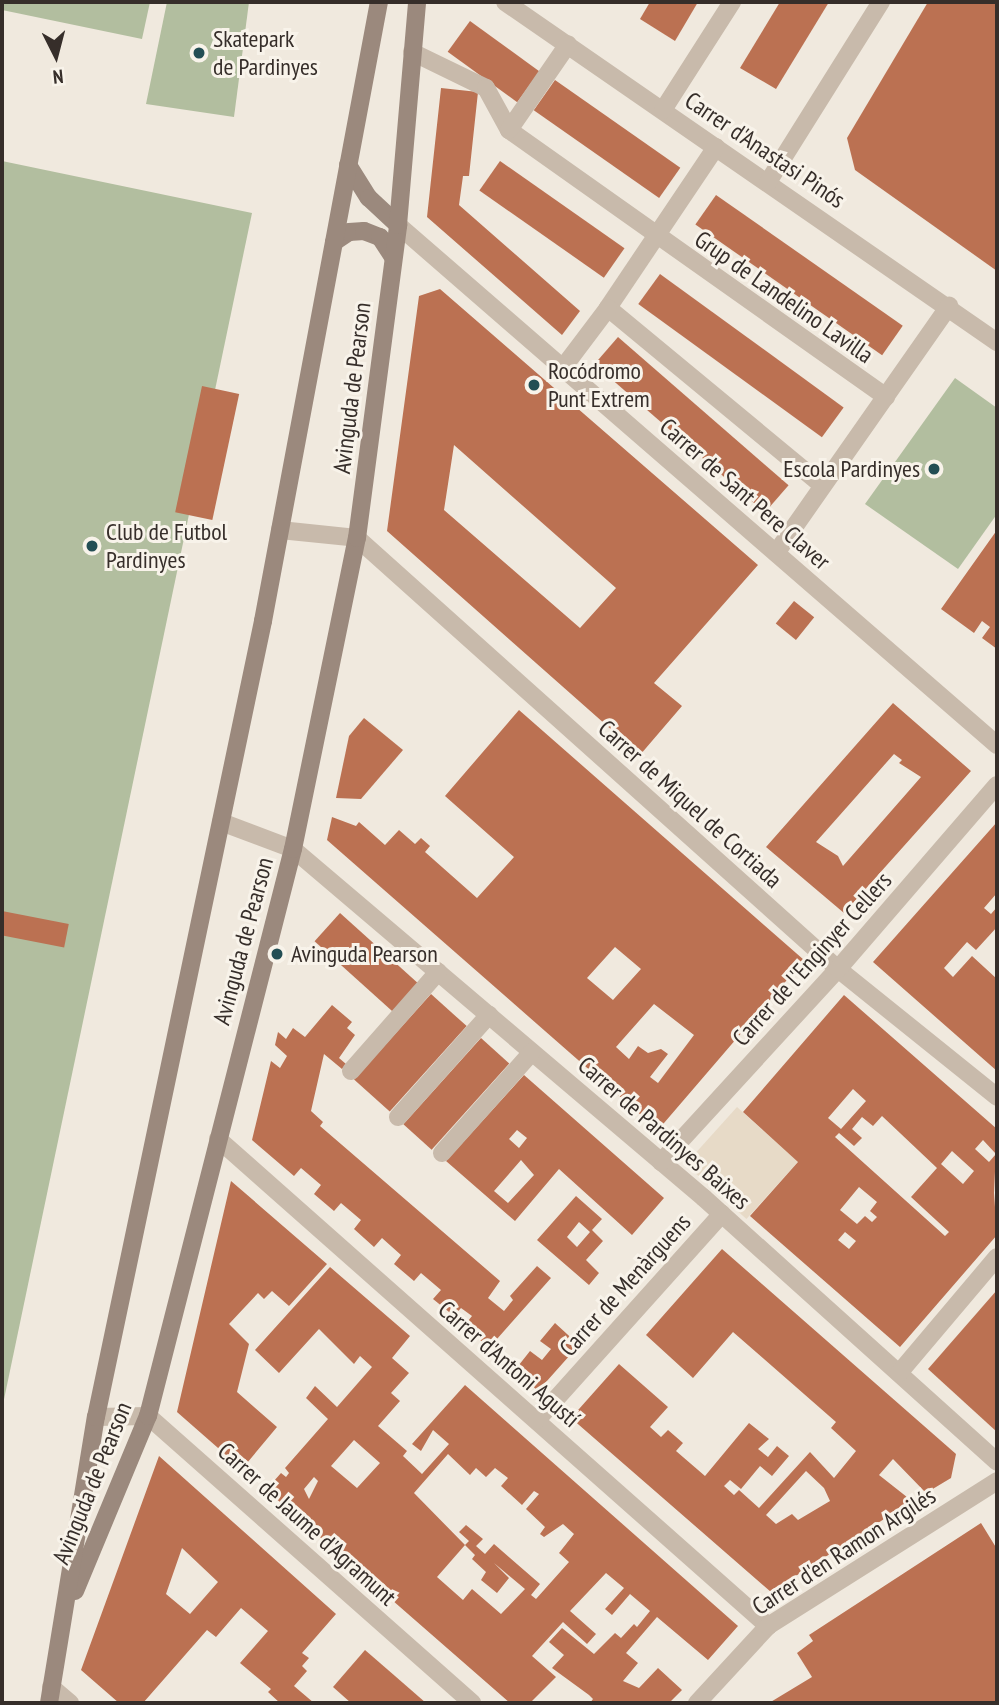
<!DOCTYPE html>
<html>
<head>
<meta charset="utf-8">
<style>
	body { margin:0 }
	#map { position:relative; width:999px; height:1705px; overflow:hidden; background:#f0e9de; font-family:"PT Sans Narrow",sans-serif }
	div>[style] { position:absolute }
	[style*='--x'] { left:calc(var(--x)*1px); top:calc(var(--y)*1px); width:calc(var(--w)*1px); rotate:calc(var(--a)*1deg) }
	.green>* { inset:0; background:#b2be9f }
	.plaza>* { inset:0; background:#e7dac7; transform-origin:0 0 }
	.building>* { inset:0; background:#bb7152; transform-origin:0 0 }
	.street>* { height:18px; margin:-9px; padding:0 9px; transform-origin:9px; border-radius:9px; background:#c8baab }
	.secondary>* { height:18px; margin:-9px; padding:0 9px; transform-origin:9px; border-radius:9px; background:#9b897d }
	.dots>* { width:19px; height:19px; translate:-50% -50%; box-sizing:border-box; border:4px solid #f8f3ea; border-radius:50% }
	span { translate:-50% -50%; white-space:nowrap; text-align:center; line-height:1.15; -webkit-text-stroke:6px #f8f3ea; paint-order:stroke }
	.poi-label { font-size:24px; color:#362e2a }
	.left { translate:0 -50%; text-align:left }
	.right { translate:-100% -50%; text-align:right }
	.street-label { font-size:24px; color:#362e2a }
	.frame { position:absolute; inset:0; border:4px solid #362e2a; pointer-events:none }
	.north { position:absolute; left:21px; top:21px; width:70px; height:70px; -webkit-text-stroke:5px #f8f3ea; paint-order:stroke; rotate:174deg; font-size:19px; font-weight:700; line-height:28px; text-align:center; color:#362e2a }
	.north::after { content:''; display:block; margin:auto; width:24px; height:32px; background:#362e2a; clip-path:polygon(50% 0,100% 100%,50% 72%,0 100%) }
</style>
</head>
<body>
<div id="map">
	<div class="green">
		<i style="clip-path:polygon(2px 2px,150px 2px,142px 39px,2px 10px)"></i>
		<i style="clip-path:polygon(167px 2px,249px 2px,234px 117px,146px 104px)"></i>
		<i style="clip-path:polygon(2px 161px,252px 213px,2px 1409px)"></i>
		<i style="clip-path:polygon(955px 378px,997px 408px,997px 514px,958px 569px,865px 504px)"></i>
	</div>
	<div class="plaza">
		<i style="left:737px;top:1107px;width:82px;height:77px;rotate:42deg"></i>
	</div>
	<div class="building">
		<i style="clip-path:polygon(650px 2px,698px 2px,675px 41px,640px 19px)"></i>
		<i style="clip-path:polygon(780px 2px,829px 2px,776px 89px,740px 68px)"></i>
		<i style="clip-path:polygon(928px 2px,997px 2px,997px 271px,855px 170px,847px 138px)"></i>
		<i style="left:470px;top:21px;width:86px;height:38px;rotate:36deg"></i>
		<i style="left:555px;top:80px;width:153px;height:37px;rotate:35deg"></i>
		<i style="clip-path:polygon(441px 88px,478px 92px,469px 176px,463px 176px,459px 205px,580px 311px,562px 335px,427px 217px)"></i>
		<i style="left:500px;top:161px;width:152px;height:36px;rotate:35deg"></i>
		<i style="left:716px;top:195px;width:228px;height:36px;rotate:35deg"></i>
		<i style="left:660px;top:274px;width:227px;height:37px;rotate:36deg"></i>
		<i style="clip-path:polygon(evenodd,440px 289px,758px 565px,654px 683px,682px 706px,640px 755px,387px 531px,419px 296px,440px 289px,454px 445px,616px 588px,580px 628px,444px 510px,454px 445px)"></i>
		<i style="left:618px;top:337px;width:226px;height:36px;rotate:41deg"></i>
		<i style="left:202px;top:386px;width:38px;height:129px;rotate:12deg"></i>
		<i style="clip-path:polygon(997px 530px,997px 649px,982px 638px,990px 627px,982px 621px,974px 633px,941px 609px)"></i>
		<i style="left:794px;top:601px;width:26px;height:29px;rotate:39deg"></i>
		<i style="clip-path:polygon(evenodd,893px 703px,971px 771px,844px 913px,766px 847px,893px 703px,894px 754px,902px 760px,899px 763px,921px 777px,843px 866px,838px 856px,816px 842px,894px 754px)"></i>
		<i style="clip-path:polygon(evenodd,519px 710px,804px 960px,658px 1130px,327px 840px,332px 817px,356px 826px,359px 822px,385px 845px,399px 830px,415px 844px,421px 838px,430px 846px,425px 852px,477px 898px,514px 857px,445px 796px,519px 710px,615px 947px,641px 969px,613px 1000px,587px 978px,615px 947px,519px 710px,654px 1004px,694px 1035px,658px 1083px,650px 1077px,668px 1054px,661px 1049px,648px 1053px,638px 1046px,629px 1059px,616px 1047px,654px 1004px)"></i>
		<i style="clip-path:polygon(364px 718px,403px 750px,361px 799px,336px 798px,349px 736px)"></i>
		<i style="clip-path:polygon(997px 822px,997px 893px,984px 908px,991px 914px,997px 907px,997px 927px,976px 950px,967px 942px,944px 968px,953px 977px,972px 956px,997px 979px,997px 1071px,873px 962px)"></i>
		<i style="left:2px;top:911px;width:68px;height:24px;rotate:11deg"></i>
		<i style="left:340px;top:913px;width:105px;height:38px;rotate:42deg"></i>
		<i style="left:431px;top:994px;width:48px;height:115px;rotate:42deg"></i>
		<i style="clip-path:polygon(evenodd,844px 995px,997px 1129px,994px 1193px,997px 1235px,900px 1347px,750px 1216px,798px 1162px,743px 1112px,844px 995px,853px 1089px,866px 1101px,841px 1129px,828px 1118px,853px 1089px,844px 995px,882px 1116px,937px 1168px,911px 1197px,949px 1232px,945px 1236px,835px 1137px,839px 1133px,854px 1146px,862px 1138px,852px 1129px,862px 1117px,873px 1126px,882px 1116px,844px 995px,983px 1140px,996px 1154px,989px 1162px,975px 1149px,983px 1140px,844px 995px,952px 1151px,974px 1171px,963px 1184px,941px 1164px,952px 1151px,844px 995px,859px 1187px,877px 1202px,870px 1211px,877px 1217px,872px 1222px,865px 1216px,857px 1224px,840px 1210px,859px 1187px,844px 995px,845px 1232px,856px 1241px,849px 1249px,838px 1240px,845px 1232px)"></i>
		<i style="clip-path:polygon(332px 1005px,352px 1022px,347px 1028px,355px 1035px,339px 1058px,346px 1064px,342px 1069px,324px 1054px,311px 1111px,323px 1122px,320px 1126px,500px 1281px,488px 1298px,504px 1311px,513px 1300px,510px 1296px,537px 1266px,551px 1278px,489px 1348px,464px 1326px,472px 1316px,461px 1308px,454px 1316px,433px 1299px,441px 1290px,421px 1273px,414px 1281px,394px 1264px,401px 1255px,382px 1238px,374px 1247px,354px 1229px,361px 1220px,341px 1203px,334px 1211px,314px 1194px,321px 1185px,301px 1168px,294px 1176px,252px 1140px,271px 1061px,280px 1068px,287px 1056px,275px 1045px,278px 1032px,286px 1039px,293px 1028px,305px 1037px)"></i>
		<i style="left:481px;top:1038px;width:38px;height:116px;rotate:42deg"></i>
		<i style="clip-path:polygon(evenodd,524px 1075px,664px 1198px,632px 1235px,559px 1169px,515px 1221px,446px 1161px,524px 1075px,517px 1130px,527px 1138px,519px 1148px,509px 1139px,517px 1130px,524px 1075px,521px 1160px,534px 1175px,508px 1203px,494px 1191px,521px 1160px)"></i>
		<i style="clip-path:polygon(231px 1181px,327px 1264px,289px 1306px,272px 1291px,264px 1299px,258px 1293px,229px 1324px,249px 1344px,237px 1392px,277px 1427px,242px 1469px,177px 1412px)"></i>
		<i style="clip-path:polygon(evenodd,576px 1196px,602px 1219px,592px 1230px,603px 1241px,586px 1260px,599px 1273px,589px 1285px,537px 1240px,576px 1196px,579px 1222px,590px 1232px,577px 1247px,567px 1237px,579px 1222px)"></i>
		<i style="clip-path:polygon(evenodd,722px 1249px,956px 1454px,951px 1478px,926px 1493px,893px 1459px,879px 1475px,912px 1501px,771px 1592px,571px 1418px,619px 1364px,668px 1407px,650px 1427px,661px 1437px,668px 1430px,683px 1443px,676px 1451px,705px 1476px,749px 1423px,769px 1439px,758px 1449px,768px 1457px,777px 1446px,789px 1456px,772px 1476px,760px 1466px,741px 1489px,730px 1480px,724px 1486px,734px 1495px,739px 1490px,759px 1508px,810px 1452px,834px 1478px,856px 1451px,831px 1428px,836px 1422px,733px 1332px,693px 1378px,646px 1335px,722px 1249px,806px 1471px,824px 1488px,830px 1501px,798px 1520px,792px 1514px,776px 1524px,766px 1515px,806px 1471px)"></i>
		<i style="clip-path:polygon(evenodd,330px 1267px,410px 1336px,392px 1358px,409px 1373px,391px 1393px,400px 1401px,378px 1426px,407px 1451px,403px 1456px,422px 1474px,449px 1444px,433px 1430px,421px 1451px,412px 1444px,465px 1385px,738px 1626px,708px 1660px,657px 1617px,626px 1653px,638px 1663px,623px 1681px,639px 1688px,658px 1668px,682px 1690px,669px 1703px,590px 1703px,593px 1699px,589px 1695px,552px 1668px,564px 1655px,549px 1642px,562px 1628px,594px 1654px,615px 1633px,621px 1638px,634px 1624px,637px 1627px,650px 1611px,630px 1594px,612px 1615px,605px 1609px,624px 1588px,606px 1573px,570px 1611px,596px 1634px,587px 1644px,563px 1622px,532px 1656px,556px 1677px,530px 1703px,510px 1703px,266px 1490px,281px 1473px,286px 1477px,289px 1473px,285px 1468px,328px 1419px,306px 1398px,315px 1386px,337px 1407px,372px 1367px,360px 1356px,354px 1364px,319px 1329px,279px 1373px,255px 1350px,330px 1267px,354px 1440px,380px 1463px,357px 1488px,331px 1466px,354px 1440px,330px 1267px,448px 1454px,470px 1475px,476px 1468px,486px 1477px,495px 1468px,508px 1478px,501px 1486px,522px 1505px,534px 1491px,539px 1494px,526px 1509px,545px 1527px,540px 1534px,544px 1537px,563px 1524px,574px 1534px,559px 1553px,569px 1562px,536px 1599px,531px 1595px,540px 1584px,494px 1544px,485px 1554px,476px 1546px,483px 1539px,466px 1525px,459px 1532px,469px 1541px,465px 1545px,475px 1555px,472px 1559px,486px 1572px,481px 1580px,497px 1593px,509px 1578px,494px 1563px,525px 1589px,501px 1614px,472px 1589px,463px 1600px,437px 1577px,465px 1545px,414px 1493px,448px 1454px,330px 1267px,314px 1477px,318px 1481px,309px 1499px,304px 1489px,314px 1477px)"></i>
		<i style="clip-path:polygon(997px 1290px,997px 1432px,928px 1369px)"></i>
		<i style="clip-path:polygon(555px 1323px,579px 1345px,538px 1391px,515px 1370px,530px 1351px,542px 1360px,551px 1349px,540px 1341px)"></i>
		<i style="clip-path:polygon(evenodd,159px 1456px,336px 1614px,302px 1653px,309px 1658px,302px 1666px,307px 1671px,294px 1686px,314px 1703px,280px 1703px,268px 1692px,271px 1689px,240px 1663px,268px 1631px,241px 1608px,216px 1637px,207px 1630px,143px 1703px,119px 1703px,81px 1670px,159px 1456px,182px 1548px,218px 1582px,190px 1614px,166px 1594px,182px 1548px)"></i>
		<i style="clip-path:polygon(981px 1523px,997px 1549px,997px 1703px,769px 1703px,812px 1677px,797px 1653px,813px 1641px,809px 1635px)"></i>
		<i style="clip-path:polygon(365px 1650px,395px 1676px,426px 1703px,351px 1703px,333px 1687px)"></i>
	</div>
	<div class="street">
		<i style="--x:505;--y:2;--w:598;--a:34.65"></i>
		<i style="--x:412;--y:52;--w:82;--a:25.9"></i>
		<i style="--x:486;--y:88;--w:48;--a:61.3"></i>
		<i style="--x:509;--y:130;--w:462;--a:35.3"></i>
		<i style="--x:663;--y:110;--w:128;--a:-57.4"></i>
		<i style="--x:509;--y:130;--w:104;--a:-55.5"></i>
		<i style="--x:716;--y:147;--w:194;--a:123.9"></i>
		<i style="--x:608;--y:308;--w:278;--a:39.6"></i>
		<i style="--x:768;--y:182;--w:213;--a:-57.9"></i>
		<i style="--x:398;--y:225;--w:793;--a:40.96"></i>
		<i style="--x:562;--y:369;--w:76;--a:-53"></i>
		<i style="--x:280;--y:530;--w:77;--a:5.9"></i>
		<i style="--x:357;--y:538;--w:646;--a:41.86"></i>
		<i style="--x:838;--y:969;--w:204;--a:38.8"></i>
		<i style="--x:776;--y:553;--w:302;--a:-55"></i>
		<i style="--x:221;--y:822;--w:77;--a:20.6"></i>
		<i style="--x:293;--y:849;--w:539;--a:40.34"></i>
		<i style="--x:704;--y:1198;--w:394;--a:42"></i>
		<i style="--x:351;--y:1071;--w:132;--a:-48.7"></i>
		<i style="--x:398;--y:1117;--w:137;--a:-48.3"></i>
		<i style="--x:218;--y:1139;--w:735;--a:41.52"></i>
		<i style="--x:442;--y:1153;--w:135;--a:-48.3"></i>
		<i style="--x:661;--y:1162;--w:262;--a:-47.5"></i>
		<i style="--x:838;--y:969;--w:243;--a:-49.2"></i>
		<i style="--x:899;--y:1373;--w:152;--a:-49.8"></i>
		<i style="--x:96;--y:1417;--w:52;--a:-1.1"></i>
		<i style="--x:148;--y:1416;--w:433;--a:41.5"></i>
		<i style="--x:537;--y:1420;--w:277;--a:-48.1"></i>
		<i style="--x:51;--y:1687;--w:25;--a:40"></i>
		<i style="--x:697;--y:1703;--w:105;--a:-47.3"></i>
		<i style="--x:768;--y:1626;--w:271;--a:-32.3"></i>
	</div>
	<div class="secondary">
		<i style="--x:348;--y:165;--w:39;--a:58"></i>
		<i style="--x:369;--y:198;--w:40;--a:43"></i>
		<i style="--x:334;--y:242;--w:18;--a:-34"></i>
		<i style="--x:349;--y:232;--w:15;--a:-4"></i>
		<i style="--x:364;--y:231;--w:17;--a:21"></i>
		<i style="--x:380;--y:237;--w:24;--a:57"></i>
		<i style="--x:75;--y:1591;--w:190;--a:-67.4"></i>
		<i style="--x:148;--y:1416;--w:585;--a:-75.66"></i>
		<i style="--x:293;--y:849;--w:318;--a:-78.4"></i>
		<i style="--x:357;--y:538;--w:316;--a:-82.5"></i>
		<i style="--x:398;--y:225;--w:224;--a:-85.1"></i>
		<i style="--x:49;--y:1703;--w:290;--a:-80.7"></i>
		<i style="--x:96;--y:1417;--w:813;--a:-78.15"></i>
		<i style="--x:263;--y:621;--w:630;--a:-79.39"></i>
	</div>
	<div class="dots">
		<i style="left:199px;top:53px;background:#234e54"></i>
		<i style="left:534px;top:385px;background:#234e54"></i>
		<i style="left:934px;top:469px;background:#234e54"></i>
		<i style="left:92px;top:546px;background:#234e54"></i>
		<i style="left:277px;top:954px;background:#234e54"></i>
	</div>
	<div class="poi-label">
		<span class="left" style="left:213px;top:53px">Skatepark<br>de Pardinyes</span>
		<span class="left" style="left:548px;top:385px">Rocódromo<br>Punt Extrem</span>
		<span class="right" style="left:920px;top:469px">Escola Pardinyes</span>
		<span class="left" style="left:106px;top:546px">Club de Futbol<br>Pardinyes</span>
		<span class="left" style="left:291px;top:954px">Avinguda Pearson</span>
	</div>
	<div class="street-label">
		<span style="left:765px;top:150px;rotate:34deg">Carrer d'Anastasi Pinós</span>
		<span style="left:784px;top:297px;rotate:35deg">Grup de Landelino Lavilla</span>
		<span style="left:352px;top:388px;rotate:-83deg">Avinguda de Pearson</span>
		<span style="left:745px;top:494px;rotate:41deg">Carrer de Sant Pere Claver</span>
		<span style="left:690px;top:804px;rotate:42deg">Carrer de Miquel de Cortiada</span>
		<span style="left:243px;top:941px;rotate:-75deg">Avinguda de Pearson</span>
		<span style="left:812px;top:959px;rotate:-48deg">Carrer de l'Enginyer Cellers</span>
		<span style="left:664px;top:1133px;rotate:41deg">Carrer de Pardinyes Baixes</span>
		<span style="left:625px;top:1285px;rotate:-48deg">Carrer de Menàrguens</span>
		<span style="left:509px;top:1364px;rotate:41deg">Carrer d'Antoni Agustí</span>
		<span style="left:92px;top:1483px;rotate:-68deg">Avinguda de Pearson</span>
		<span style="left:307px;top:1524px;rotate:42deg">Carrer de Jaume d'Agramunt</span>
		<span style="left:844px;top:1551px;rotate:-33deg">Carrer d'en Ramon Argilés</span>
	</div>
	<div class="frame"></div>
	<div class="north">N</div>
</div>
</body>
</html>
